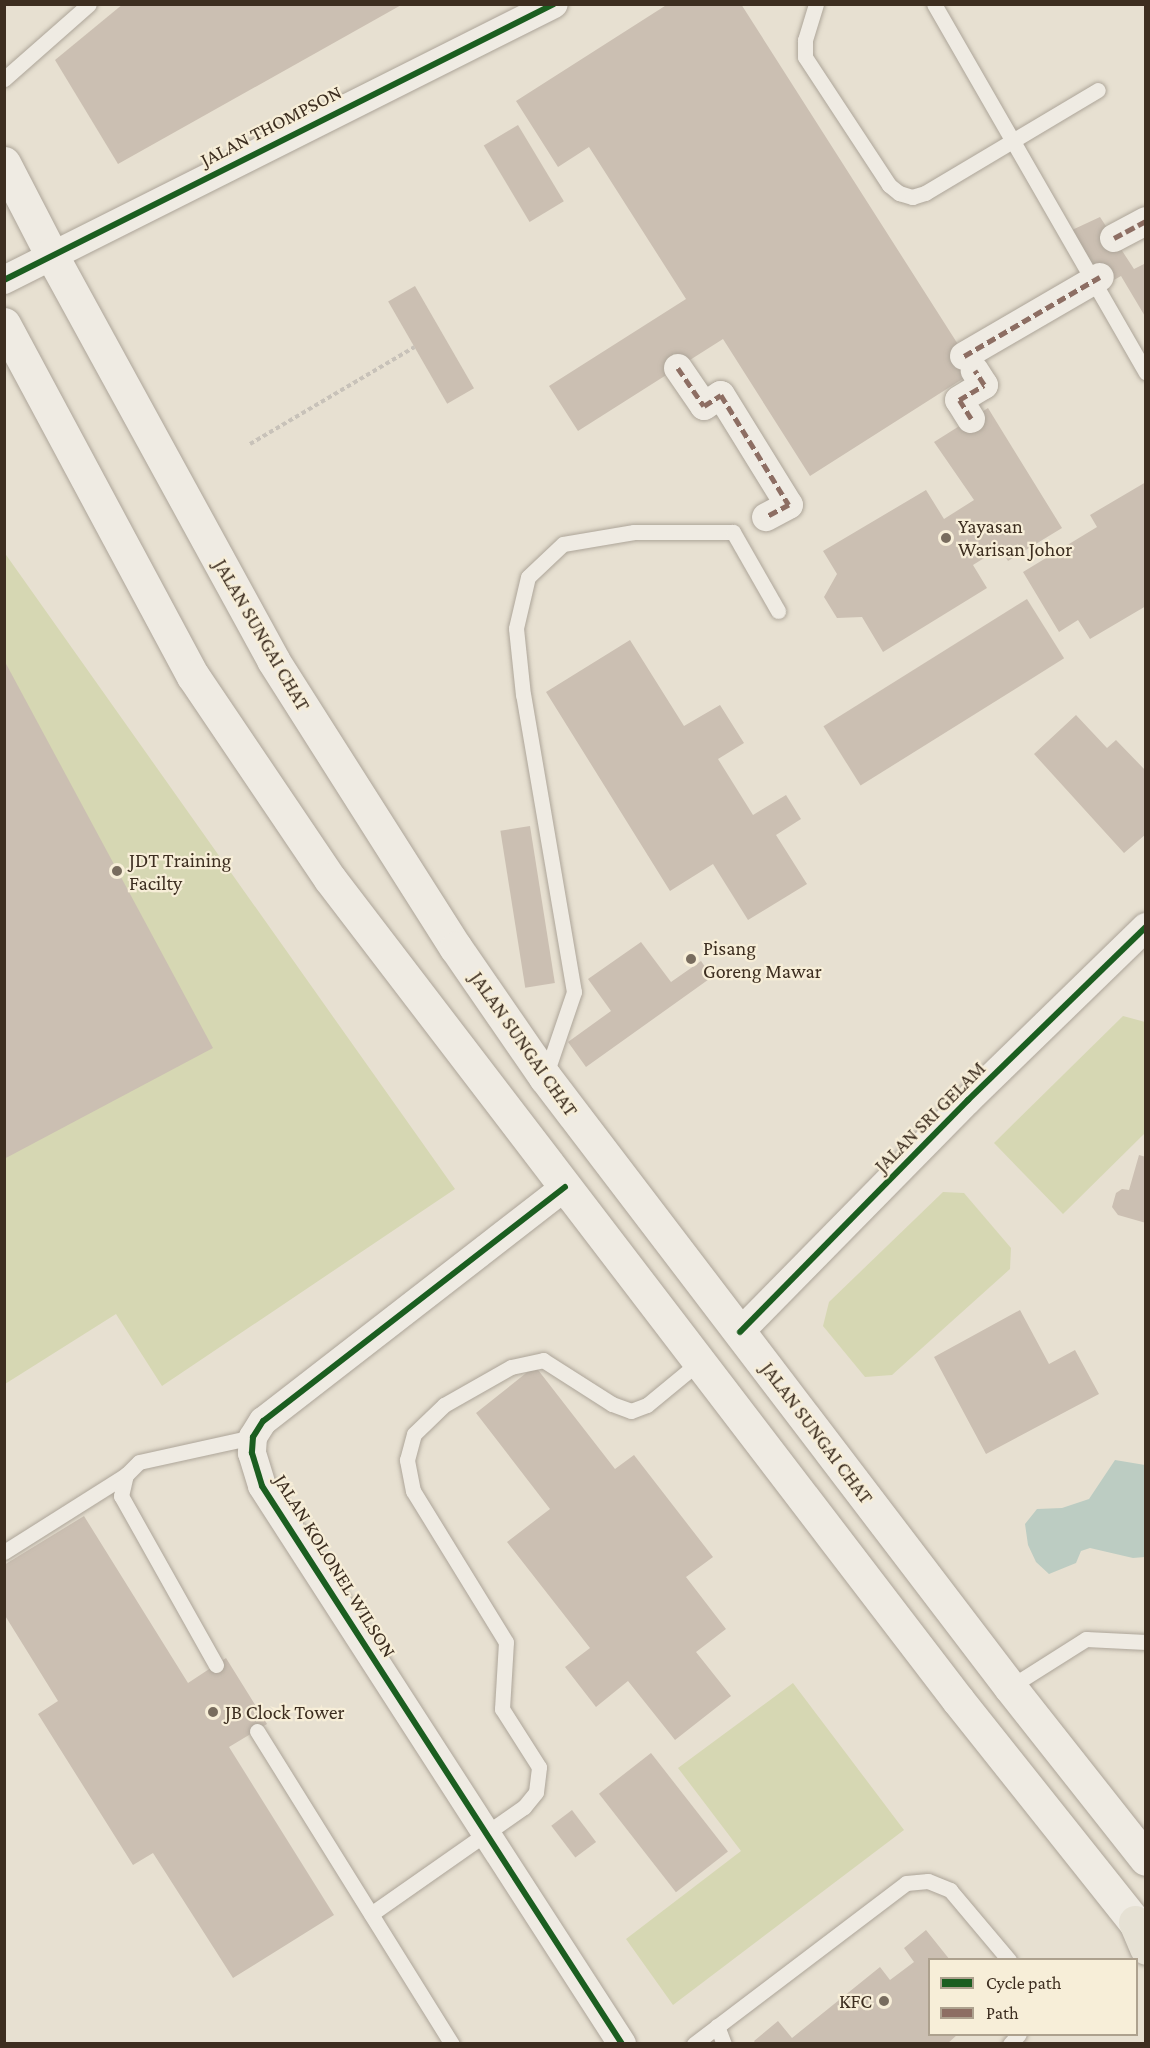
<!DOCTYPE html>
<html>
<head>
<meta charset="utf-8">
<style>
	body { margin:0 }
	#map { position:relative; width:1150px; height:2048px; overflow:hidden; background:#e7e0d1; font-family:"Crimson Pro",serif }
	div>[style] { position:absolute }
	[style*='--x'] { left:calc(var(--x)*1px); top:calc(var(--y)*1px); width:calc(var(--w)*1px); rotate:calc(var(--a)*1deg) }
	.green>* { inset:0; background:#d6d7b3 }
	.water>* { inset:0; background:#bcccc2 }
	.building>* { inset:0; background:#cbbfb2; transform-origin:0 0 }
	.path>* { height:4px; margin-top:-2px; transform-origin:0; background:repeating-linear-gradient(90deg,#c8c2b9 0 4.5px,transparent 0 7.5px) }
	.roads { filter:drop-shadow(0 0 2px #ada599) drop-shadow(0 0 2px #ada599) }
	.lane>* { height:15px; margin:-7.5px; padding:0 7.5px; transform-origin:7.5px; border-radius:7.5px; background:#efebe3 }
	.street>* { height:28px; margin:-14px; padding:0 14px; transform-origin:14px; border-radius:14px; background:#efebe3 }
	.secondary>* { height:33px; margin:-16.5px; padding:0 16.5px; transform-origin:16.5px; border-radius:16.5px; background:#efebe3 }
	.primary>* { height:33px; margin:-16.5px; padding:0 16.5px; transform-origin:16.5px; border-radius:16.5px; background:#e6e1d4 }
	.quiet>* { height:4.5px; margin-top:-2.25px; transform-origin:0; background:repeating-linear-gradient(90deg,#8d6e63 0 9px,transparent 0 13.5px) }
	.cycleway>* { height:6px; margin:-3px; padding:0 3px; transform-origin:3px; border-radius:3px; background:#1b5e20 }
	.dots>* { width:16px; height:16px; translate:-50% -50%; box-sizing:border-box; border:3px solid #f7eed8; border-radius:50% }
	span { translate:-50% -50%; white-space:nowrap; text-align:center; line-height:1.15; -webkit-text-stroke:4.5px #f7eed8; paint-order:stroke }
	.street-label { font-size:20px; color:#3d2e20 }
	.poi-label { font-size:20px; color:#3d2e20 }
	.left { translate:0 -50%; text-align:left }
	.right { translate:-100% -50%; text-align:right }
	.frame { position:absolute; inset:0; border:6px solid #3d2e20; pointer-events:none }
	.legend { position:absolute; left:928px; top:1958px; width:210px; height:78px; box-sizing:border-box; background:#f7eed8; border:2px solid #ada18e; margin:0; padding:8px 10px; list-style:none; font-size:18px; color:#3d2e20 }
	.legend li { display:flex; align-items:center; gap:12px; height:30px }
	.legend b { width:30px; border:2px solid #ada18e }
</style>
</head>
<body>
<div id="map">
	<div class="green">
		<i style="clip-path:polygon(4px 552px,455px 1189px,162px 1386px,116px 1314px,5px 1384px)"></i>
		<i style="clip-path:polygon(1123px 1016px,1145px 1022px,1145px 1133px,1063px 1214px,994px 1143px)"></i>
		<i style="clip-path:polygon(943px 1192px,964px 1193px,1011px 1248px,1010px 1269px,892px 1375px,865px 1377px,823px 1326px,829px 1302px)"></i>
		<i style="clip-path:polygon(793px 1683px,904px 1830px,673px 2005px,626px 1939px,741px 1851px,678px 1768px)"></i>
	</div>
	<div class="water">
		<i style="clip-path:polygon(1115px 1460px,1145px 1465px,1145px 1557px,1133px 1558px,1090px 1548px,1081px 1551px,1076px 1563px,1049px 1574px,1036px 1562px,1028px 1545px,1025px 1524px,1037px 1509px,1062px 1508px,1089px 1499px)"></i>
	</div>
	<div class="building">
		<i style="clip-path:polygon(123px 4px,403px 4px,118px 164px,55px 60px)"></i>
		<i style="clip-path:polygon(668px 4px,741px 4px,975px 371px,810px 476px,723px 339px,578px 431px,549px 386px,686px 299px,589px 147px,558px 167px,516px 101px)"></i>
		<i style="left:518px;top:125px;width:89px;height:40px;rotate:59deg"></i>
		<i style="clip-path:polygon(1100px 217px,1134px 269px,1146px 263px,1146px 318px,1121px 276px,1105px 285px,1072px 230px)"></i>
		<i style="left:415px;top:286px;width:118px;height:31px;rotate:60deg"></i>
		<i style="clip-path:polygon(988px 408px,1062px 528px,1008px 561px,1000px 548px,973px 565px,987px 588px,883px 652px,862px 617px,837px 618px,824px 597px,837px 574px,823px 551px,926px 490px,944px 519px,974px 500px,934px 442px)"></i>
		<i style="clip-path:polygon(1146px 482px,1146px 606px,1090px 639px,1078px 620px,1059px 632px,1023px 572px,1097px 527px,1090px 515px)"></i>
		<i style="left:1027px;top:599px;width:70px;height:240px;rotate:58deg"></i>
		<i style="clip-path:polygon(630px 640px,684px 726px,720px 705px,744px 743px,718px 759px,753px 815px,786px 795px,801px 819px,776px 835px,807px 884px,748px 920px,713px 864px,670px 891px,546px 692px)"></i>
		<i style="clip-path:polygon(4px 660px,213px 1048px,4px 1159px)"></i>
		<i style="clip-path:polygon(1076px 715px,1107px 748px,1116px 740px,1146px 771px,1146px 834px,1124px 853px,1034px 754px)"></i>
		<i style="left:530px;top:826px;width:159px;height:30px;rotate:81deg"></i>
		<i style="clip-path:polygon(641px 942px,671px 982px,701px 961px,712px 977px,586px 1067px,568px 1042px,611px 1011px,588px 979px)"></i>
		<i style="clip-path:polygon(1139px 1155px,1146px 1157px,1146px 1223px,1118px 1215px,1112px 1207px,1116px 1193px,1122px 1189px,1129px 1190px)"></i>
		<i style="clip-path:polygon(1020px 1310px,1049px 1364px,1075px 1350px,1099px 1394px,986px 1454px,934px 1357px)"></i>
		<i style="clip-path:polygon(535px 1366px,615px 1469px,634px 1455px,713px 1557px,686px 1577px,726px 1629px,696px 1652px,731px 1696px,675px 1740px,628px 1681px,596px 1707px,565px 1667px,590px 1648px,507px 1542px,550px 1509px,476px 1413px)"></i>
		<i style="clip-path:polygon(84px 1516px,188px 1683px,226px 1658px,267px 1724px,229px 1747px,334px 1915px,233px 1978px,153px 1853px,133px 1865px,38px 1714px,58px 1701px,4px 1614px,4px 1565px)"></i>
		<i style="left:651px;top:1753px;width:125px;height:66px;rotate:52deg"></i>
		<i style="left:572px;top:1810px;width:40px;height:26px;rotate:53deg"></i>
		<i style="clip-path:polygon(926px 1930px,950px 1960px,930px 1960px,930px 2034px,958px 2034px,947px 2044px,756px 2044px,754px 2041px,778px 2021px,792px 2038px,880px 1967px,890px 1980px,914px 1962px,904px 1948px)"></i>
	</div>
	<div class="path">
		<i style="--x:250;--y:444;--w:191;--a:-30.5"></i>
	</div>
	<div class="roads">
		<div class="lane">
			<i style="--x:816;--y:4;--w:38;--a:107"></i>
			<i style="--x:805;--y:40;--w:17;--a:90"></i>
			<i style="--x:805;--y:57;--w:153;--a:56.7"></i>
			<i style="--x:889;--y:185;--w:13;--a:39"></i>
			<i style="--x:899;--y:193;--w:14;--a:17"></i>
			<i style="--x:912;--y:197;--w:14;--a:-17"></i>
			<i style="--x:925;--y:193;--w:201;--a:-30.8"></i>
			<i style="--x:934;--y:4;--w:425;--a:60.1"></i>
			<i style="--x:4;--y:79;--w:113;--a:-41.4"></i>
			<i style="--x:545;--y:1077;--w:90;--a:-71.2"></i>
			<i style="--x:574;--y:992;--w:301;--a:-99.7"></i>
			<i style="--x:523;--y:695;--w:67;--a:-96"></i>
			<i style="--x:516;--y:628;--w:52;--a:-76.8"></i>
			<i style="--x:528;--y:577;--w:48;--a:-43.3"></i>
			<i style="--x:563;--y:544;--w:72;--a:-9.6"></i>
			<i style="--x:634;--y:532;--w:99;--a:0"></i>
			<i style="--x:733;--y:532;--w:91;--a:60.3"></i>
			<i style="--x:4;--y:1552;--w:144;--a:-32.3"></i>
			<i style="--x:216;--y:1665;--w:194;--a:-119.3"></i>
			<i style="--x:121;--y:1496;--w:22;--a:-77"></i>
			<i style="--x:126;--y:1475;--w:18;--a:-45"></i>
			<i style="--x:139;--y:1462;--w:117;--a:-12.4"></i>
			<i style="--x:1010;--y:1687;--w:90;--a:-32.3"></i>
			<i style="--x:1086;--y:1639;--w:60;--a:2.9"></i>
			<i style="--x:257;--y:1731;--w:369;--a:58.1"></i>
			<i style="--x:371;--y:1914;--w:187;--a:-35"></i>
			<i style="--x:524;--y:1807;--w:19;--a:-51"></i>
			<i style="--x:536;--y:1792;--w:25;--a:-83"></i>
			<i style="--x:539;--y:1767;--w:69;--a:-122.5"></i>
			<i style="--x:502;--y:1709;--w:67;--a:-86.6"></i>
			<i style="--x:506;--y:1642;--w:177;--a:-121.6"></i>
			<i style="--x:413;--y:1491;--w:32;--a:-101"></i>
			<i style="--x:407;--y:1460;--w:27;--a:-75"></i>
			<i style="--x:414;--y:1434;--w:42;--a:-44"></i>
			<i style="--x:444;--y:1405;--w:77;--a:-29.6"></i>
			<i style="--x:511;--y:1367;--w:33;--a:-12"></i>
			<i style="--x:543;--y:1360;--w:82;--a:32.5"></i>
			<i style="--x:612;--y:1404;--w:20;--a:20"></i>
			<i style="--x:631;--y:1411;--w:17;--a:-21"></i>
			<i style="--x:647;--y:1405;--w:66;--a:-39.5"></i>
			<i style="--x:717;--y:2026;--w:19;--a:69"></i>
			<i style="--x:694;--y:2044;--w:266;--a:-37.2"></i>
			<i style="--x:906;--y:1883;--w:22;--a:-5"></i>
			<i style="--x:928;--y:1881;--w:24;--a:22"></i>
			<i style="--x:950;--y:1890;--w:92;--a:49.9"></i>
			<i style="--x:1010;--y:2044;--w:13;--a:-48"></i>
		</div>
		<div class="street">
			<i style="--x:1114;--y:238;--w:36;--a:-28"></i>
			<i style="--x:4;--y:280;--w:615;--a:-26.65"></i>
			<i style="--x:964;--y:356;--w:157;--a:-30.2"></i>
			<i style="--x:678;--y:368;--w:46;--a:55.6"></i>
			<i style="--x:704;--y:406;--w:20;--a:-33"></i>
			<i style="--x:721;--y:395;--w:129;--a:58.3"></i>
			<i style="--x:789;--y:505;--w:26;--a:152"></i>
			<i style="--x:971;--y:419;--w:22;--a:-122"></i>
			<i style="--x:959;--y:400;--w:29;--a:-31"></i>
			<i style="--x:984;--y:385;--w:17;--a:-123"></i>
			<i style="--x:565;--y:1187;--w:382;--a:142.2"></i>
			<i style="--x:263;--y:1421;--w:19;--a:122"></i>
			<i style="--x:253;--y:1437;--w:16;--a:94"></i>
			<i style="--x:252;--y:1453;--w:34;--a:73"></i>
			<i style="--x:262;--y:1486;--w:664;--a:57.17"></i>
			<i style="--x:740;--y:1332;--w:325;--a:-45.5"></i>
			<i style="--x:968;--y:1100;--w:248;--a:-44.2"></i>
		</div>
		<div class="secondary">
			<i style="--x:4;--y:163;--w:102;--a:62.7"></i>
			<i style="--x:51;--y:254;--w:463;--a:61.3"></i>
			<i style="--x:273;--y:660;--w:341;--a:57.6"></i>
			<i style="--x:456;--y:948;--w:157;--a:55.4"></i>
			<i style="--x:545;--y:1077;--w:767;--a:52.68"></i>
			<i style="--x:1010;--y:1687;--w:219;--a:51.7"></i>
			<i style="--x:4;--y:324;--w:400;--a:61.8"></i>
			<i style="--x:193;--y:676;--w:245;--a:56"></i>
			<i style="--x:330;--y:879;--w:1034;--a:52.59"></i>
			<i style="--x:958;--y:1700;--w:302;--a:51.5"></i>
		</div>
		<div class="primary">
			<i style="--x:1135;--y:1922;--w:28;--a:67"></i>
		</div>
	</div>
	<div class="quiet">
		<i style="--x:1114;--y:238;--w:36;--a:-28"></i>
		<i style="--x:964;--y:356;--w:157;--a:-30.2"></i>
		<i style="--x:678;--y:368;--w:46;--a:55.6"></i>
		<i style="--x:704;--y:406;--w:20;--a:-33"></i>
		<i style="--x:721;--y:395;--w:129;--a:58.3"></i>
		<i style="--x:789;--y:505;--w:26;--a:152"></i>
		<i style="--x:971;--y:419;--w:22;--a:-122"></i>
		<i style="--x:959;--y:400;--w:29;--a:-31"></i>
		<i style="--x:984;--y:385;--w:17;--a:-123"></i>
	</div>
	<div class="cycleway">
		<i style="--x:4;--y:280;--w:615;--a:-26.65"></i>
		<i style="--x:565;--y:1187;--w:382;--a:142.2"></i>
		<i style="--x:263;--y:1421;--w:19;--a:122"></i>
		<i style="--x:253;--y:1437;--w:16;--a:94"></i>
		<i style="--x:252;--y:1453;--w:34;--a:73"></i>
		<i style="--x:262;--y:1486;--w:664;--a:57.17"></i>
		<i style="--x:740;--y:1332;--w:325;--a:-45.5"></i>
		<i style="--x:968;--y:1100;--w:248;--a:-44.2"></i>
	</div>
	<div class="dots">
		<i style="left:946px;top:538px;background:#786c5e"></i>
		<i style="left:117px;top:871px;background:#786c5e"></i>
		<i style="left:691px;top:959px;background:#786c5e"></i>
		<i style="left:213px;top:1712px;background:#786c5e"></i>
		<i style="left:884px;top:2001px;background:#786c5e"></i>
	</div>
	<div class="street-label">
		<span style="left:271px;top:126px;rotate:-27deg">JALAN THOMPSON</span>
		<span style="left:262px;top:635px;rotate:60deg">JALAN SUNGAI CHAT</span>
		<span style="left:524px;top:1044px;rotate:55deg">JALAN SUNGAI CHAT</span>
		<span style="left:930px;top:1117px;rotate:-45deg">JALAN SRI GELAM</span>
		<span style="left:817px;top:1433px;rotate:53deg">JALAN SUNGAI CHAT</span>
		<span style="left:335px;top:1566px;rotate:58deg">JALAN KOLONEL WILSON</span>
	</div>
	<div class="poi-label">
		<span class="left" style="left:958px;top:538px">Yayasan<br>Warisan Johor</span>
		<span class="left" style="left:129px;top:872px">JDT Training<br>Facilty</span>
		<span class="left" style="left:703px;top:960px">Pisang<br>Goreng Mawar</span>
		<span class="left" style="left:225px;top:1712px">JB Clock Tower</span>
		<span class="right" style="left:872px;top:2001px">KFC</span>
	</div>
	<div class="frame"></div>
	<ul class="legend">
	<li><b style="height:8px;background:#1b5e20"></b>Cycle path</li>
	<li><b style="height:8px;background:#8d6e63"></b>Path</li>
	</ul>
</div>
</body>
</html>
